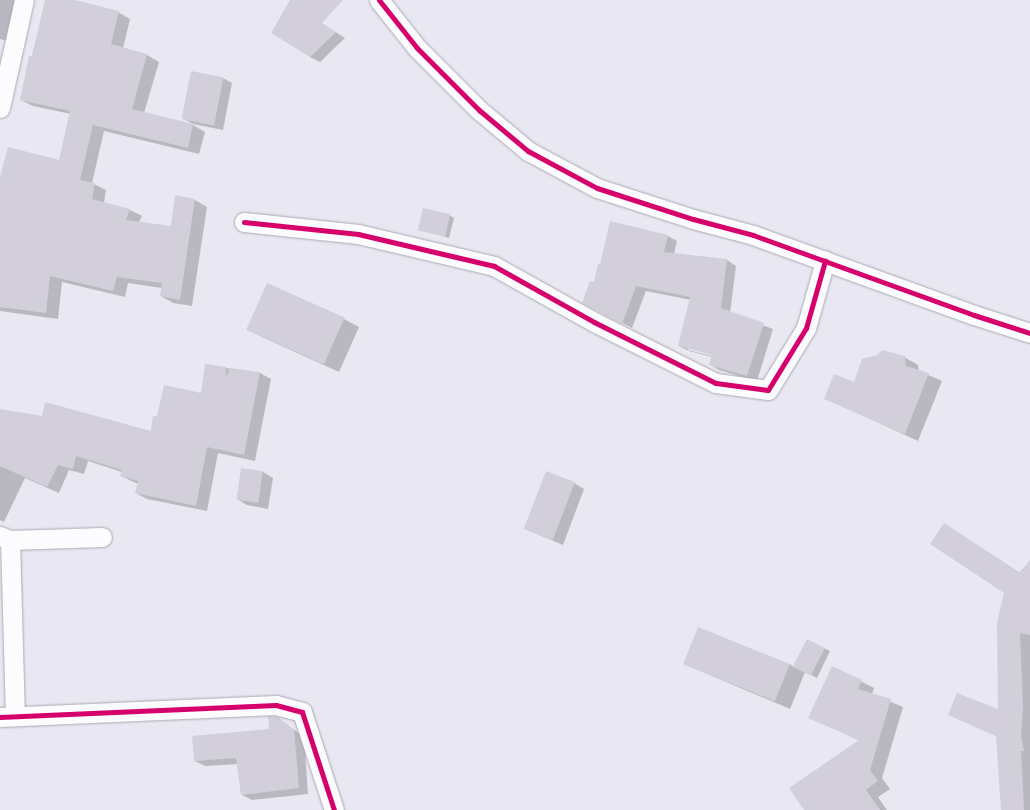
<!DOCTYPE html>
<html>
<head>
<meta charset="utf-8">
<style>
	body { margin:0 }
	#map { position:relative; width:1030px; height:810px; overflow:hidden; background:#e8e7f2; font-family:Montserrat,sans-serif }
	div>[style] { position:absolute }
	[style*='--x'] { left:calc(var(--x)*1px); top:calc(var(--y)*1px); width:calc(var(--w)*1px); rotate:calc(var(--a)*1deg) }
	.shadow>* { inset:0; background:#0003 }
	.building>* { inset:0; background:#d2cfdb; transform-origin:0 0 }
	.roads { filter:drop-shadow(0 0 1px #aaaab2) drop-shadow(0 0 1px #aaaab2) }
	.street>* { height:19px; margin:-9.5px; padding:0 9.5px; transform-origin:9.5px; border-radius:9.5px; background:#fcfbfd }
	.cycleway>* { height:5px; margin:-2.5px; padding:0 2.5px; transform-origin:2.5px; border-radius:2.5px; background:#d6006c }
	span { translate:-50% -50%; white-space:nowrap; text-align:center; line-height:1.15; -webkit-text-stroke:3px #fff; paint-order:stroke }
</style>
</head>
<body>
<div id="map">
	<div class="shadow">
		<i style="clip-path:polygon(0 0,15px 0,7px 41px,0 39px)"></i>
		<i style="clip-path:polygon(46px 0,71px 0,118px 12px,130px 19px,123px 48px,147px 55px,159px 62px,144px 113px,193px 125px,205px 132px,199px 154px,104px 131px,92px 183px,106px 190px,104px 203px,130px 210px,142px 216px,139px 222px,171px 227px,176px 197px,195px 200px,207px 207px,192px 306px,173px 303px,161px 296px,162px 288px,128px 283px,125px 297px,62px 282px,58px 319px,0 311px,0 181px,60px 161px,71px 114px,33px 106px,21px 100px)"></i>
		<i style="clip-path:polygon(299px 9px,345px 38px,320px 62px,310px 57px)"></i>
		<i style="clip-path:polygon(223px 78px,232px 83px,223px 130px,193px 124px,183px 118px)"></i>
		<i style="clip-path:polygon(449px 215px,454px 218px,449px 238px,419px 229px)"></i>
		<i style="clip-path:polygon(evenodd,668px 236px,677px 241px,674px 254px,727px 260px,736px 266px,730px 313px,773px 329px,757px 381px,719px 370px,710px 364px,712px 357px,689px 351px,679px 346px,691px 300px,646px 291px,632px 328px,593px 308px,594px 284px,668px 236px,688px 348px,717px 355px,716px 357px,688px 350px,688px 348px)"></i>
		<i style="clip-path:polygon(344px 319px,359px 327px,339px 372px,247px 330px)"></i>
		<i style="clip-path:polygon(877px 356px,904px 357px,918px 365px,919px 371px,942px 381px,918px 441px,825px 398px,855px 384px)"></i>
		<i style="clip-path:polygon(206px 365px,260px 373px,271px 379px,255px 461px,218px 453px,207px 511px,147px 499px,136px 493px,138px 484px,121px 476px,122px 472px,88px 461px,84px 474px,69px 470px,59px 493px,25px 478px,4px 522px,0 520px,0 410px,152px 433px,158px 417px,202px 395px)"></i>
		<i style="clip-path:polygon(242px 469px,263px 472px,273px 478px,268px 509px,247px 505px,237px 499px)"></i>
		<i style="clip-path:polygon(574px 483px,584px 489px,563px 545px,525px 529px)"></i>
		<i style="clip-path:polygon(945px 524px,1020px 573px,1030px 561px,1030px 810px,1002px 810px,998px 737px,949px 714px,999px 711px,1005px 593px)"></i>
		<i style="clip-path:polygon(807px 640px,830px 651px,817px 678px,805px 672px,790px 709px,684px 664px,790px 664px,795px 668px)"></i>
		<i style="clip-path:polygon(832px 667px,874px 688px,872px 694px,903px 707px,882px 778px,890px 789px,878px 797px,887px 810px,805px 810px,860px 741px,810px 717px)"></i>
		<i style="clip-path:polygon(278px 718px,304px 737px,308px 794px,252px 800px,242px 795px,238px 764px,205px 766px,195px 761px,270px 730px)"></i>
	</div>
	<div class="building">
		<i style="clip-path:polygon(45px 0,75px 0,119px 11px,111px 44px,147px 54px,132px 109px,193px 124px,188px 148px,93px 125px,80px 180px,95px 183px,92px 199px,130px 209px,126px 220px,171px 226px,175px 195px,195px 199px,180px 300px,160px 296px,162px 283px,117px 277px,113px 291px,50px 276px,46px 313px,0 307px,0 177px,8px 147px,59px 160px,70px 111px,20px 100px,29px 56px,32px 56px)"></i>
		<i style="clip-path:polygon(290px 0,343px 0,322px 23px,336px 32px,310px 57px,271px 33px)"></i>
		<i style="left:191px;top:71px;width:33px;height:49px;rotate:11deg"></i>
		<i style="left:423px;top:208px;width:28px;height:23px;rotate:13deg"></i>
		<i style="clip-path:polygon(610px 221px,668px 235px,664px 252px,727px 259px,721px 308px,764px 323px,747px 376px,709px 365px,712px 355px,678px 346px,690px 297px,636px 286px,622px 324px,582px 303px,590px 281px,594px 282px,598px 264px,600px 264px)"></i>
		<i style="left:267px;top:283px;width:85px;height:51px;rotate:24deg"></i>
		<i style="clip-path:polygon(882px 350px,905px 356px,906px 366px,929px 373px,905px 434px,824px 399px,834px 374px,854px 382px,862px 359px,877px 355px)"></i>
		<i style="clip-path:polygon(205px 364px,226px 367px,226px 377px,230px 368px,260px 372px,244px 455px,207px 447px,196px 506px,135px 493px,138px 481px,120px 476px,122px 470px,76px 456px,73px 469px,58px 465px,47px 487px,0 466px,0 409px,42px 416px,45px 402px,151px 431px,153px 416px,157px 416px,164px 385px,201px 393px)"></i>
		<i style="left:241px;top:468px;width:22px;height:32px;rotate:8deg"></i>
		<i style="left:546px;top:471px;width:31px;height:62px;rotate:21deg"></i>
		<i style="clip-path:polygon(944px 523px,1019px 573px,1030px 560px,1030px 635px,1020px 633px,1023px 708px,1021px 736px,1024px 751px,1021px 751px,1024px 810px,1001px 810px,996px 736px,948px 715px,957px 693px,998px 709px,997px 623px,1004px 593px,930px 544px)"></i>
		<i style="left:698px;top:627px;width:99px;height:40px;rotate:22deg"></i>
		<i style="left:807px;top:639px;width:20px;height:31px;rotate:27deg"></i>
		<i style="clip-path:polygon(832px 666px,862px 680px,858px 689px,891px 699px,870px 770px,878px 781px,866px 790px,880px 810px,804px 810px,789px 788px,859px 740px,808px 718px)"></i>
		<i style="clip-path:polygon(268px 716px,278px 717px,294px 730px,299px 788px,241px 795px,236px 758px,194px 761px,192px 736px,269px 729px)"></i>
	</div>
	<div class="roads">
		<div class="street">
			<i style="--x:379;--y:0;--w:61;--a:51.6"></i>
			<i style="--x:417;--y:48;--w:88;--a:45"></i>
			<i style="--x:479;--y:110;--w:64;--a:39.9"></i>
			<i style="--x:528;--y:151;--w:78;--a:28.2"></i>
			<i style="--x:597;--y:188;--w:101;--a:17.9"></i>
			<i style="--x:693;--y:219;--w:62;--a:14.9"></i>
			<i style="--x:753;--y:235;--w:235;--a:19.9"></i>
			<i style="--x:974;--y:315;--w:59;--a:17.8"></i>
			<i style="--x:0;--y:108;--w:111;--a:-77.5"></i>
			<i style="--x:244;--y:222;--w:115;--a:6"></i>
			<i style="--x:358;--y:234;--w:140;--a:13.2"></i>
			<i style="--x:494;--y:266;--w:115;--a:29.2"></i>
			<i style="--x:594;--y:322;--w:136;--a:26.6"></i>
			<i style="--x:716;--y:383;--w:52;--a:7.7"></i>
			<i style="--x:768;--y:390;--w:73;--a:-58.5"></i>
			<i style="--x:806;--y:328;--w:70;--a:-74.2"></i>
			<i style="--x:0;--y:536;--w:11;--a:22"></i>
			<i style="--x:10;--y:540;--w:92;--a:-1.9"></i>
			<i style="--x:10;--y:540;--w:176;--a:88.4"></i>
			<i style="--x:0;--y:717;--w:276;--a:-2.5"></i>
			<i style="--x:276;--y:705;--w:27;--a:15"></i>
			<i style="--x:302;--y:712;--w:103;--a:71.9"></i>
		</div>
	</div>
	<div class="cycleway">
		<i style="--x:379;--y:0;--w:61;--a:51.6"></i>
		<i style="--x:417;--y:48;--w:88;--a:45"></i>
		<i style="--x:479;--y:110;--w:64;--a:39.9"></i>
		<i style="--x:528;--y:151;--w:78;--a:28.2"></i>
		<i style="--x:597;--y:188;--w:101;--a:17.9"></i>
		<i style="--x:693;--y:219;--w:62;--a:14.9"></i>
		<i style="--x:753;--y:235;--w:235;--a:19.9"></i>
		<i style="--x:974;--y:315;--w:59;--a:17.8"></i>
		<i style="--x:244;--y:222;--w:115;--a:6"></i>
		<i style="--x:358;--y:234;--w:140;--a:13.2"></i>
		<i style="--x:494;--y:266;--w:115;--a:29.2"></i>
		<i style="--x:594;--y:322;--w:136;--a:26.6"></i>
		<i style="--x:716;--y:383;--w:52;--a:7.7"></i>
		<i style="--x:768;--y:390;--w:73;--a:-58.5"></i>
		<i style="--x:806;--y:328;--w:70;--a:-74.2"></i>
		<i style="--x:0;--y:717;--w:276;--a:-2.5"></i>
		<i style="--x:276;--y:705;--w:27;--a:15"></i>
		<i style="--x:302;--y:712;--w:103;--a:71.9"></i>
	</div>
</div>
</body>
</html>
